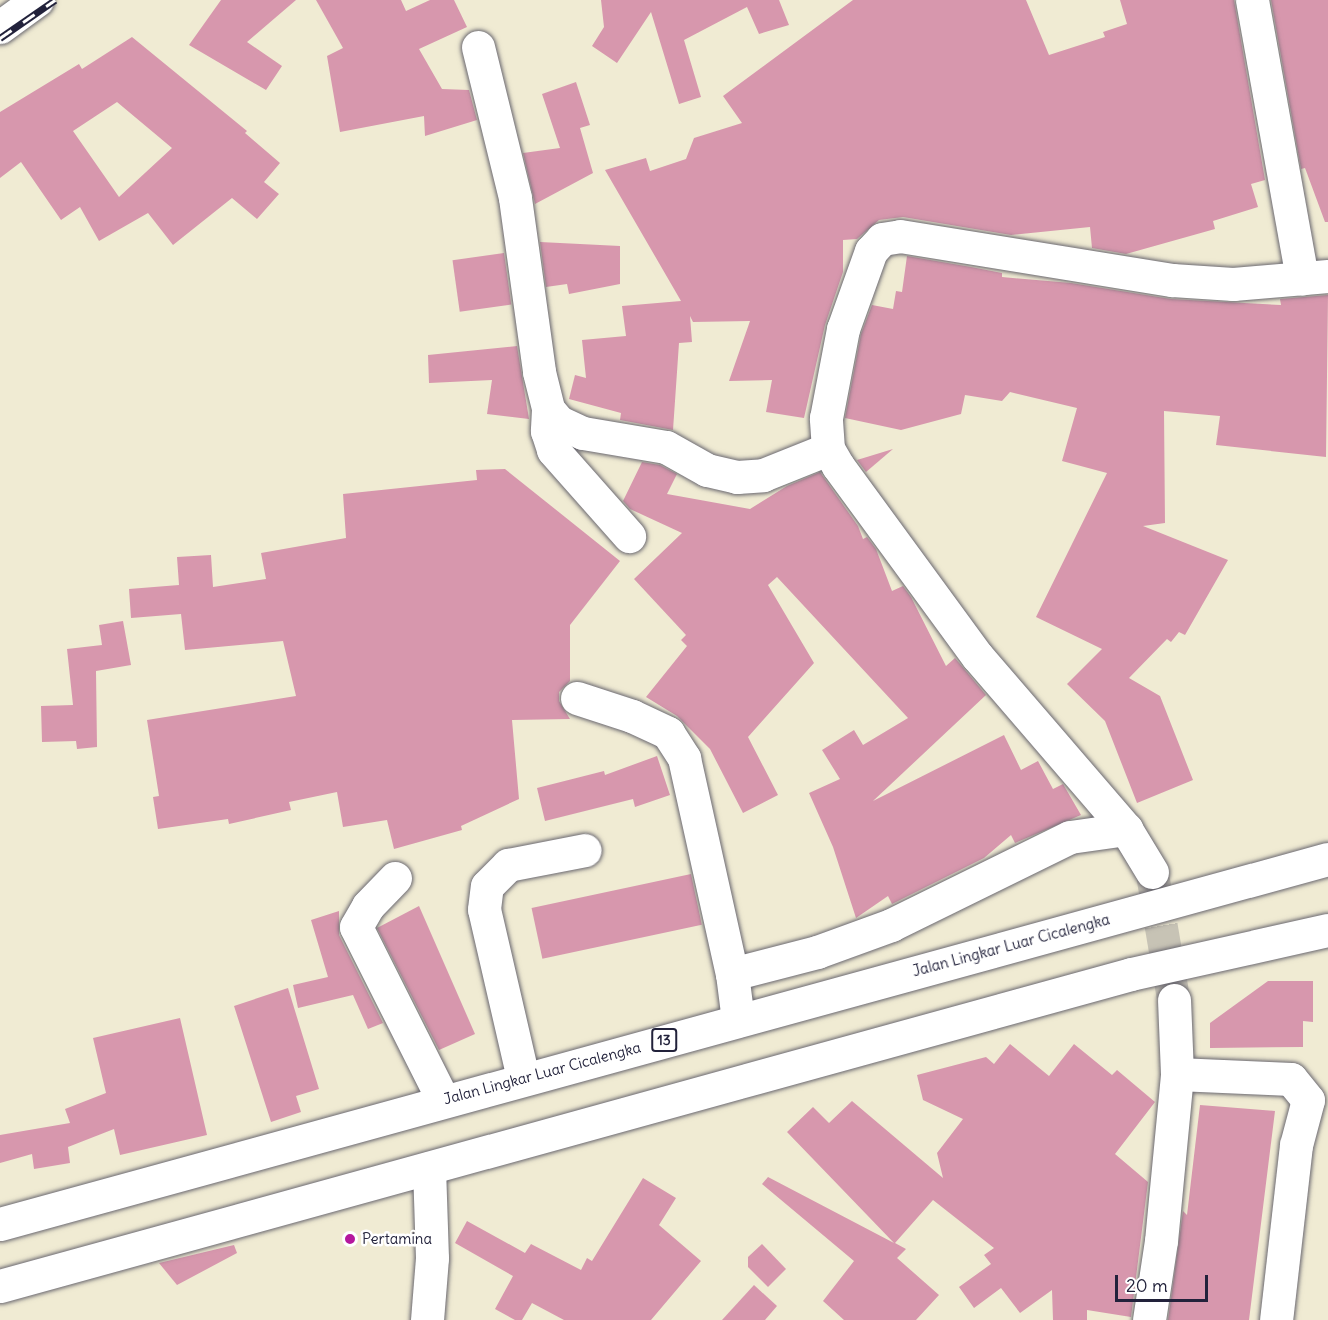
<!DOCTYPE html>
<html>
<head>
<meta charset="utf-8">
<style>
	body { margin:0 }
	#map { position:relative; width:1328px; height:1320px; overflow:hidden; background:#f0ebd3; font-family:Delius,sans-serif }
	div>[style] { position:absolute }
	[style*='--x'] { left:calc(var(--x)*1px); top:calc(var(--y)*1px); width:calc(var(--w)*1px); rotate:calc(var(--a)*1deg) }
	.building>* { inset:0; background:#d797ad; transform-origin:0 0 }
	.minor-tunnel>* { height:33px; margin-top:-16.5px; transform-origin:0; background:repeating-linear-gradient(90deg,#c7c3b5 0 33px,transparent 0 49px) }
	.roads { filter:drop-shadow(0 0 2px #6a6870) drop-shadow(0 0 2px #6a6870) }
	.minor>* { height:33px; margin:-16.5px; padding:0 16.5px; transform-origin:16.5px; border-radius:16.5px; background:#fff }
	.highway>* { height:33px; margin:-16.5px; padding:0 16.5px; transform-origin:16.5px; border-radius:16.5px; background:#fff }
	.rail>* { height:7px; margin-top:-3.5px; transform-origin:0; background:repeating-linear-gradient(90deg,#fff 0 14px,#22223b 0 28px); box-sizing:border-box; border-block:2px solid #22223b }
	.dots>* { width:16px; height:16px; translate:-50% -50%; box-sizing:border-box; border:3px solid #fff; border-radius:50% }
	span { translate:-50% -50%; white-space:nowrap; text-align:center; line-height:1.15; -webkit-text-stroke:5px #fff; paint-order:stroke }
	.shield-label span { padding:2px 4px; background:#fff; border:2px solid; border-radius:4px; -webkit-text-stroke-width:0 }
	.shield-label { font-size:14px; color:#22223b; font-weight:700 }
	.street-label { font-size:15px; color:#22223b }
	.poi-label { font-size:15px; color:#22223b }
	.left { translate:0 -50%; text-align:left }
	.scale { position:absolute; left:1115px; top:1275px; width:93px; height:27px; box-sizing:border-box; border:3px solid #22223b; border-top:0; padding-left:8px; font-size:18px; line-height:21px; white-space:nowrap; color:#22223b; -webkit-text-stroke:4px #fff; paint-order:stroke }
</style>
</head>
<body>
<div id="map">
	<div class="building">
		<i style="clip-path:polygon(221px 0,296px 0,247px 42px,282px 66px,266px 90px,189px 45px)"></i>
		<i style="clip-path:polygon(316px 0,401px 0,406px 11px,430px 0,454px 0,467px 27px,419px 49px,442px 89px,469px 90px,477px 120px,425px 136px,424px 116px,340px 132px,327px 56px,343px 48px)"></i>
		<i style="clip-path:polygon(601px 0,779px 0,789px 25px,759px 34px,747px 7px,684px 40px,701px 97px,679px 104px,651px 12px,617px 63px,592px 46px,604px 27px)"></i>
		<i style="clip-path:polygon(853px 0,1026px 0,1049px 55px,1105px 37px,1103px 32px,1127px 24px,1120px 0,1234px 0,1265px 180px,1251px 184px,1258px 207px,1213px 221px,1215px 229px,1126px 254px,1092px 248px,1090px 227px,1011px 235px,903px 217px,879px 220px,857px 239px,843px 240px,843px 272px,825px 325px,804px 418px,766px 412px,772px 380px,729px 381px,750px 321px,693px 322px,690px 316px,692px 342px,679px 343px,673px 430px,620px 420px,621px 413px,569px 399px,575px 375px,586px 378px,582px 340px,626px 336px,622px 306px,681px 301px,605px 170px,646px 158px,650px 171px,686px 159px,694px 138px,742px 123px,723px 96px)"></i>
		<i style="clip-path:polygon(1271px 0,1328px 0,1328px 222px,1325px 222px,1305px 168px,1301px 169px)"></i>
		<i style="clip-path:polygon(evenodd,132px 37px,247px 131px,245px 133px,280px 163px,264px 182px,279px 194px,257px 219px,232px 198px,173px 245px,148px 213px,99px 241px,80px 207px,61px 220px,21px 162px,0 178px,0 112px,79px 64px,82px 69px,132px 37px,117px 102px,172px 148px,119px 197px,73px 131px,117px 102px)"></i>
		<i style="clip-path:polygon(576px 82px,590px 125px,580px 128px,593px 173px,535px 204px,523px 153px,560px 148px,542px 94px)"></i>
		<i style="clip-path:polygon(540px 242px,620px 246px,620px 284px,569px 294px,567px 284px,546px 287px)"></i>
		<i style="left:504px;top:253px;width:52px;height:52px;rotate:82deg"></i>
		<i style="clip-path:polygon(907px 256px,971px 267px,1002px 273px,1002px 277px,1071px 283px,1171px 299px,1281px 305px,1280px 299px,1328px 295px,1326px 457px,1216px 445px,1220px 416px,1164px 411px,1165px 523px,1143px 526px,1228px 560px,1185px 635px,1179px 632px,1171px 642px,1167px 639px,1129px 678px,1160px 696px,1193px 780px,1137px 803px,1105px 721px,1067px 684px,1102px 649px,1036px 617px,1107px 473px,1062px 461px,1077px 408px,1010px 392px,1002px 401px,965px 395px,961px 414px,901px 430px,845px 418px,861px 334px,872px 305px,893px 309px,896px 291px,902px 292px)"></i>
		<i style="clip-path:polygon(517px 346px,529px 419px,487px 414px,492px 380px,429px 383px,428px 355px)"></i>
		<i style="clip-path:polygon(893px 449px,866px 472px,857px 460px)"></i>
		<i style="clip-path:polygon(642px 462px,660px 465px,677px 474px,667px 494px,750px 509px,787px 486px,820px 472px,858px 526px,863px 539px,867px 537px,876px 549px,892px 591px,903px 586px,911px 597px,946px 666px,955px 658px,986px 695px,873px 801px,1004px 735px,1021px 770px,1038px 761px,1053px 789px,1063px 784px,1081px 815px,1015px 843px,1011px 835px,984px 858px,892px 904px,888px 896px,856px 918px,833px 847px,809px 793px,840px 779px,822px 750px,854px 730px,863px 745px,908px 718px,777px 577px,768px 585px,814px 663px,748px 737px,778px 795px,743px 813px,710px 749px,677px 716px,646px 697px,687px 646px,681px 640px,686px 635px,634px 579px,682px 533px,630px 509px,623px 501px)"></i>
		<i style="clip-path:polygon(505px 469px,620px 561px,570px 625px,570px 681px,559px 692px,559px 701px,570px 719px,512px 720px,519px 799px,461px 826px,462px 830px,394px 849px,387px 820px,343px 827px,337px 792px,289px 802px,291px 810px,229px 824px,228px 819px,158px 829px,153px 797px,159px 796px,147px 720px,296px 696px,283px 641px,185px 650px,181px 614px,131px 618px,129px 589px,179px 585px,177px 557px,211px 555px,213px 587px,266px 579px,261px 553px,346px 538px,343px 494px,477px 480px,476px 470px)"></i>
		<i style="clip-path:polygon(123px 621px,131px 665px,96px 671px,97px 747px,77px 749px,76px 741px,42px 742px,41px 706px,73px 705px,67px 649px,102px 645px,99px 625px)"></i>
		<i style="clip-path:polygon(657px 756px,670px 795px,635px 807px,633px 799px,545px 821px,537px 788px,604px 771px,605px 775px)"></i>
		<i style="left:691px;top:874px;width:52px;height:163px;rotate:78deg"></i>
		<i style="clip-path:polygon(419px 906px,475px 1034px,439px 1050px,377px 928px)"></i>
		<i style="clip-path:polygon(339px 911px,339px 935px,383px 1023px,368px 1029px,353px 995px,298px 1008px,293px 985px,328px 977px,311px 920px)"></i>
		<i style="clip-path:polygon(1268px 981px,1313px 981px,1313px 1022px,1303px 1021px,1303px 1047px,1210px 1048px,1210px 1023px)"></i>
		<i style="clip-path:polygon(288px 988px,319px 1089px,296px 1096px,301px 1112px,271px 1122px,234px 1006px)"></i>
		<i style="clip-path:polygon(180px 1018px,207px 1135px,120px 1155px,114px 1129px,68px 1147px,70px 1163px,34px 1169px,32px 1154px,0 1163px,0 1135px,70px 1123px,65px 1109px,106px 1093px,93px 1038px)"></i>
		<i style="clip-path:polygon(1010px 1044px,1049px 1076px,1074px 1044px,1112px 1075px,1117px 1070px,1155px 1102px,1115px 1154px,1148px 1182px,1131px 1317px,1087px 1310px,1087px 1320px,1053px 1320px,1052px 1290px,1020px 1313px,1001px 1288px,974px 1308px,959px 1287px,991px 1264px,984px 1255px,994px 1248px,933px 1200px,895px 1243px,906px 1249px,897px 1258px,939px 1295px,916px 1320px,844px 1320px,823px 1301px,854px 1261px,762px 1184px,768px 1177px,894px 1243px,787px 1132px,813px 1107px,829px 1123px,852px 1101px,943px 1178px,937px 1153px,963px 1119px,923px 1100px,917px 1075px,986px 1057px,994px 1064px)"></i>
		<i style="clip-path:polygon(1200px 1105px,1275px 1111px,1249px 1320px,1168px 1320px,1183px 1211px,1187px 1215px)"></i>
		<i style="clip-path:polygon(643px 1178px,676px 1198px,659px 1225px,701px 1261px,651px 1320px,564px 1320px,532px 1303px,522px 1320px,515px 1320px,495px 1309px,513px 1276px,455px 1243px,467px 1221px,525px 1253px,531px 1244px,581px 1270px,587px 1258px,592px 1261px)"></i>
		<i style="clip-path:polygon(762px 1244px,786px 1269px,768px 1287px,748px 1267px,748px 1257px)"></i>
		<i style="clip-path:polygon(234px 1245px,237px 1253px,177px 1285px,159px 1263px)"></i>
		<i style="clip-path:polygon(754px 1285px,777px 1306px,765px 1320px,722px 1320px)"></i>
	</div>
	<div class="minor-tunnel">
		<i style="--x:1153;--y:877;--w:120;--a:80.4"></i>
	</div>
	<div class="roads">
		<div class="minor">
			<i style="--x:1252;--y:0;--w:283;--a:79.8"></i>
			<i style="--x:0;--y:27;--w:46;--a:-36.1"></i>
			<i style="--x:478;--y:47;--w:155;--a:76.2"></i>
			<i style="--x:515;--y:198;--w:176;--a:82.1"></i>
			<i style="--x:539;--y:372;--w:38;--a:76"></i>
			<i style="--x:548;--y:409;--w:17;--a:50"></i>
			<i style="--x:559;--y:422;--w:26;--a:25"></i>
			<i style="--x:583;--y:433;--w:84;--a:9.6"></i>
			<i style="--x:666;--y:447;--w:47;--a:29.3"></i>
			<i style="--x:707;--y:470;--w:31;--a:13"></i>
			<i style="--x:737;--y:477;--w:26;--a:-4"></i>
			<i style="--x:763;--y:475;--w:70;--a:-21.8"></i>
			<i style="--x:548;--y:409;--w:22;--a:93"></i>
			<i style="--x:547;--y:431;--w:20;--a:72"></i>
			<i style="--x:553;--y:450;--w:115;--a:48.5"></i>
			<i style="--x:577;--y:698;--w:58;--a:18.1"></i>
			<i style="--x:632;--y:716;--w:40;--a:25"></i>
			<i style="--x:668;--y:733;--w:30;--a:57"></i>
			<i style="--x:684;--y:758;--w:221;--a:77.5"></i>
			<i style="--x:1152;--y:872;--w:50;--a:-121.2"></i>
			<i style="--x:1126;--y:829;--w:228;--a:-130.7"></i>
			<i style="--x:977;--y:656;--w:235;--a:-126.2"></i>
			<i style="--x:838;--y:466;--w:20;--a:-120"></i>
			<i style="--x:828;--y:449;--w:31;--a:-94"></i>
			<i style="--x:826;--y:418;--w:91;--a:-79.2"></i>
			<i style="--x:843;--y:329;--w:83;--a:-70.3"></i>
			<i style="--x:871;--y:251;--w:16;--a:-47"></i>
			<i style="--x:882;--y:239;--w:18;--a:-9"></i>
			<i style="--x:900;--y:236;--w:276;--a:9.2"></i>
			<i style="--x:1172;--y:280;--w:61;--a:3.8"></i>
			<i style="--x:1233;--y:284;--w:95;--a:-4.8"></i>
			<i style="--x:395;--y:878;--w:39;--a:134"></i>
			<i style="--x:368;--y:906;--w:24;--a:120"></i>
			<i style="--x:356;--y:927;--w:194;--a:63.3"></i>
			<i style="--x:738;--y:1020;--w:46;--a:-97.4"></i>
			<i style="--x:732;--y:974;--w:88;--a:-14.5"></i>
			<i style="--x:817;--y:952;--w:79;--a:-20"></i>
			<i style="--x:891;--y:925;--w:199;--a:-26.2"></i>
			<i style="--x:1070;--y:837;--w:57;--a:-8.1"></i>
			<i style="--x:1177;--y:1074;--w:114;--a:2.5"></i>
			<i style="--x:1291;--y:1079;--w:27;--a:51"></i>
			<i style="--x:1308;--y:1100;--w:47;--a:104.9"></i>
			<i style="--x:1296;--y:1145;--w:176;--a:96.5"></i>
			<i style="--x:523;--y:1078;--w:173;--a:-103"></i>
			<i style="--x:484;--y:909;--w:23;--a:-83"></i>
			<i style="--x:487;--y:886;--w:30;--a:-45"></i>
			<i style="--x:508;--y:865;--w:78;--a:-11"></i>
			<i style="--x:427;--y:1320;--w:62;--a:-85.4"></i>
			<i style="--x:432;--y:1258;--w:90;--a:-91.9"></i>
			<i style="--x:1149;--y:1320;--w:80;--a:-81.4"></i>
			<i style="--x:1161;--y:1241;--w:168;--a:-84.5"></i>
			<i style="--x:1177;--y:1074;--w:74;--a:-92.3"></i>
		</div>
		<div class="highway">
			<i style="--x:0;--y:1224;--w:1377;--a:-15.37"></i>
			<i style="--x:0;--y:1286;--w:1173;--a:-15.42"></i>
			<i style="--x:1131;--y:974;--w:202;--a:-12.6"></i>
		</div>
	</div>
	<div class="rail">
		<i style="--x:0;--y:38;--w:67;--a:-34.6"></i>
	</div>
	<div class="dots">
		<i style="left:350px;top:1239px;background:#b5179e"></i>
	</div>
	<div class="shield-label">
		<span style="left:664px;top:1040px">13</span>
	</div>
	<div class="street-label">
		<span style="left:1011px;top:945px;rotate:-15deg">Jalan Lingkar Luar Cicalengka</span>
		<span style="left:542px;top:1073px;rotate:-15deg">Jalan Lingkar Luar Cicalengka</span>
	</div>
	<div class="poi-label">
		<span class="left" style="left:362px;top:1239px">Pertamina</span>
	</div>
	<div class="scale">20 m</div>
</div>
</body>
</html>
